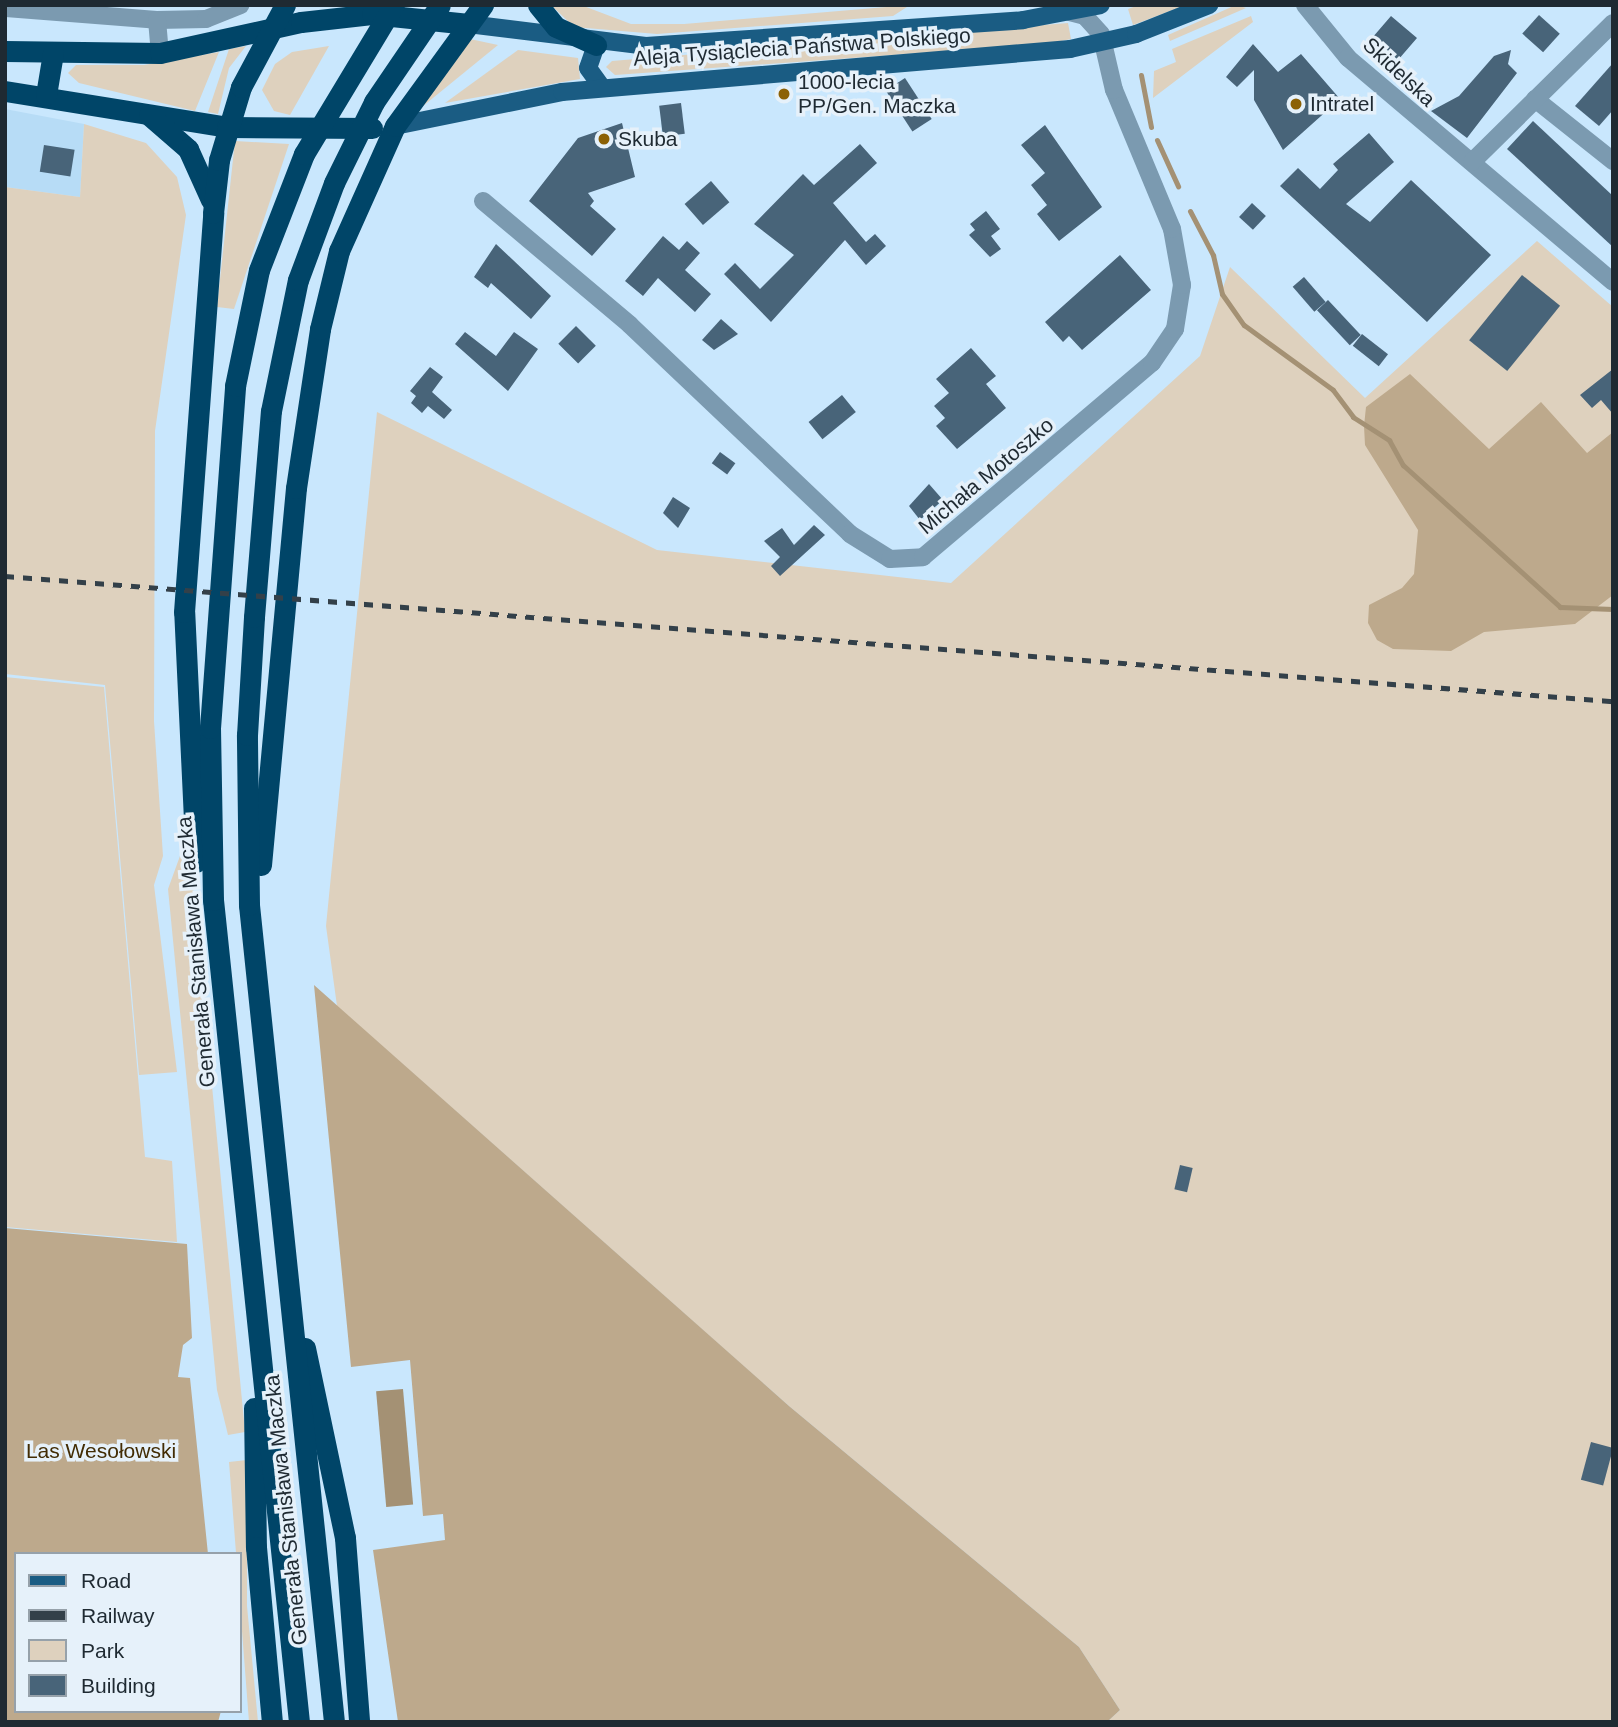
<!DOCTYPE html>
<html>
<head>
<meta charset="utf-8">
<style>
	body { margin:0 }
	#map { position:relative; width:1618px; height:1727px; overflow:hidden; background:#c9e7fd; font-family:Helvetica,sans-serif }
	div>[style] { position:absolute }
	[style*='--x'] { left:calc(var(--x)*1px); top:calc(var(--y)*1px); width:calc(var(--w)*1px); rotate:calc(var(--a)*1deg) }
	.built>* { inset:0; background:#b7dcf6 }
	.green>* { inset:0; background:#ded1be }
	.forest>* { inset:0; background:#bda98c }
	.water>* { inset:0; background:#a49174; transform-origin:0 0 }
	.stream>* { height:5px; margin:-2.5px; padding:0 2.5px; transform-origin:2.5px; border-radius:2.5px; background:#a49174 }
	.building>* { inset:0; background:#486479; transform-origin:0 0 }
	.minor>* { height:18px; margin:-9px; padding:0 9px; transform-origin:9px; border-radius:9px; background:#7b9ab0 }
	.major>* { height:18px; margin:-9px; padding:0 9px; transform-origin:9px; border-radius:9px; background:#1a5c83 }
	.highway>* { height:21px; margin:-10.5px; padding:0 10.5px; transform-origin:10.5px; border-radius:10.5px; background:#004568 }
	.rail>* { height:5px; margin-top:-2.5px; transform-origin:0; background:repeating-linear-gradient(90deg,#334049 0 9px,transparent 0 18px) }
	.dots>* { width:19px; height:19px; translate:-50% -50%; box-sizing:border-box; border:4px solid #e6f1fa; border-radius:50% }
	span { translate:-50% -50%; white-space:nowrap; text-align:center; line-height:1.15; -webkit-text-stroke:7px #e6f1fa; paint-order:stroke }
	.street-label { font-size:21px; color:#1f2a32 }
	.poi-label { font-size:21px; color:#1f2a32 }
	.left { translate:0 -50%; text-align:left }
	.park-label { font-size:21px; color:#422c04 }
	.frame { position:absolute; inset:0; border:7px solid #1f2a32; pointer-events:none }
	.legend { position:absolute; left:14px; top:1552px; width:228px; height:161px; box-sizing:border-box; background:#e6f1fa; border:2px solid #96a1aa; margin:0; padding:9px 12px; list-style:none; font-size:21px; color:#1f2a32 }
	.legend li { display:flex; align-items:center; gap:14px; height:35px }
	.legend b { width:35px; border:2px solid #96a1aa }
</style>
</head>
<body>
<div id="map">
	<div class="built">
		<i style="clip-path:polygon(5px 109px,84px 124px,80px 197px,5px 187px)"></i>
	</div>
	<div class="green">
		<i style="clip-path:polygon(551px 5px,581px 5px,631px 24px,684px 24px,910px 5px,893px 16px,657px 34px,574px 27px)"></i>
		<i style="clip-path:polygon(1139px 5px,1186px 5px,1133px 25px,1128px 9px)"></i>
		<i style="clip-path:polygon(1236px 5px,1246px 8px,1170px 41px,1168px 35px)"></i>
		<i style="clip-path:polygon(1251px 16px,1253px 22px,1153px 98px,1154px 71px,1176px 62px,1172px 49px)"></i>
		<i style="clip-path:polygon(1068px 23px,1071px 39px,1047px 44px,615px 75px,606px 67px,612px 61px)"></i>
		<i style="clip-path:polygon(470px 39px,498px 45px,417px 111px)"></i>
		<i style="clip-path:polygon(246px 46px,229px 68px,218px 114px,208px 112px,229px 49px)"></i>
		<i style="clip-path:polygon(329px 46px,290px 115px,274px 111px,262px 90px,275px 64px,292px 52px)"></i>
		<i style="clip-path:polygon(518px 50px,578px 58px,580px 79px,445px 103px)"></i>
		<i style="clip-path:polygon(219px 52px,195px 111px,79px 83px,68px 73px,76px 65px,144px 65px)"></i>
		<i style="clip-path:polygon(84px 124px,146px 143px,177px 177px,186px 215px,155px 431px,154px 721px,163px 856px,154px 885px,177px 1072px,139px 1075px,105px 685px,5px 674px,5px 187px,80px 197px)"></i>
		<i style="clip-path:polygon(235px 141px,289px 144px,234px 309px,217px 307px)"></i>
		<i style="clip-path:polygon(1537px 241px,1613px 307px,1613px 1722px,1107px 1722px,1120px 1710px,1079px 1647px,789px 1406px,337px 1006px,326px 926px,377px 412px,657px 550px,951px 583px,1200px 356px,1230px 267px,1365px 398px)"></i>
		<i style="clip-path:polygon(5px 677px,104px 687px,145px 1157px,172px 1161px,177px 1242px,5px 1227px)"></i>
		<i style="clip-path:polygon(188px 834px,245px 1432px,228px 1435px,217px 1390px,168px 889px)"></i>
		<i style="clip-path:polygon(247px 1460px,247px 1606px,258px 1722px,249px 1722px,229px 1462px)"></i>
	</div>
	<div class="forest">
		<i style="clip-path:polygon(1410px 374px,1489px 449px,1541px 402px,1587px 453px,1613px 432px,1613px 595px,1575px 624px,1484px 632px,1451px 651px,1393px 649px,1377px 640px,1368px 623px,1369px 605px,1402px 588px,1414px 574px,1418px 530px,1365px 445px,1364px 426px,1366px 407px)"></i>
		<i style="clip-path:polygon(314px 985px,789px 1406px,1079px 1647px,1120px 1710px,1107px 1722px,398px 1722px,373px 1550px,445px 1540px,443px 1514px,423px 1516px,410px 1360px,351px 1367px)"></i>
		<i style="clip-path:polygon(5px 1228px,187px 1244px,192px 1338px,183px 1345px,178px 1377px,190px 1378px,208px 1554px,16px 1554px,16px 1711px,221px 1711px,218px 1722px,5px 1722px)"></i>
	</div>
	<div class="water">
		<i style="left:403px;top:1389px;width:116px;height:27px;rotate:85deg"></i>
	</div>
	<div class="stream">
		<i style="--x:1141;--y:75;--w:53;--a:79.1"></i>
		<i style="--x:1157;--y:140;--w:51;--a:65.5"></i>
		<i style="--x:1190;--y:211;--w:50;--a:62.4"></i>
		<i style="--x:1213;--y:255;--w:40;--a:77"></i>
		<i style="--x:1222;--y:294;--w:38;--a:55"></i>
		<i style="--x:1244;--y:325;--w:110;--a:36.1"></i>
		<i style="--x:1333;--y:390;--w:34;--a:53"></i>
		<i style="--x:1353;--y:417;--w:43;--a:32.6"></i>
		<i style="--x:1389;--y:440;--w:29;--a:61"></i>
		<i style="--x:1403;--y:465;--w:212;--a:42.1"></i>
		<i style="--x:1560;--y:607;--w:53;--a:2.2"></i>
	</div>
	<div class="building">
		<i style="left:1539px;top:15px;width:28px;height:25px;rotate:42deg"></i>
		<i style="clip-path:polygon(1391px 16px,1417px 38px,1398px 60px,1387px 50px,1381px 57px,1366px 45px)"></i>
		<i style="clip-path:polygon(1253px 44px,1278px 72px,1301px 54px,1340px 99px,1283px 150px,1254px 100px,1254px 70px,1237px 87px,1226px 77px)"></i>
		<i style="clip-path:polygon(1511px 50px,1508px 64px,1517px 73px,1467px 138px,1431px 111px,1459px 96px,1494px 56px)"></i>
		<i style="clip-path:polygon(1613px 63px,1613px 110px,1599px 126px,1575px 106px)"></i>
		<i style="left:905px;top:78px;width:49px;height:23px;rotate:57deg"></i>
		<i style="left:681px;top:103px;width:31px;height:22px;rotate:83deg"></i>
		<i style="clip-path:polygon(1533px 121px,1613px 196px,1613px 247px,1507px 149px)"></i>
		<i style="clip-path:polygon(622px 123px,635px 177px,588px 193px,594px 201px,590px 206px,616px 229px,592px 256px,529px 201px,578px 138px)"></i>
		<i style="clip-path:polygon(1045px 125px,1102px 207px,1059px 241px,1037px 214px,1047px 205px,1031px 185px,1045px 173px,1021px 145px)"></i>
		<i style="clip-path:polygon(1369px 133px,1394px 162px,1346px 204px,1370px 222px,1411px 180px,1491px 255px,1427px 322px,1280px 186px,1298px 168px,1320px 189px,1338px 170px,1333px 164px)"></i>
		<i style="clip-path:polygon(860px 144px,877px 163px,833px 203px,866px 242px,875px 234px,886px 246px,866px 265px,845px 240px,771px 322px,724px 274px,735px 263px,760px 289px,794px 255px,754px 224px,803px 174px,814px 185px)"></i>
		<i style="left:44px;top:145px;width:31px;height:27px;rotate:9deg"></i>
		<i style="left:711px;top:181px;width:28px;height:35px;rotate:49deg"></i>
		<i style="left:1252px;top:203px;width:19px;height:19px;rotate:43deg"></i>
		<i style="clip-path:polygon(986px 211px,1000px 229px,991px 236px,1001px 249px,990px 257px,969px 235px,975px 230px,970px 224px)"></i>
		<i style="clip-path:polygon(663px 236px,679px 250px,687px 241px,700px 253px,685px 270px,711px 294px,695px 312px,658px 278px,643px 296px,625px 281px)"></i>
		<i style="clip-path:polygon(496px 244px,551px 296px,531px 319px,491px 283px,488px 288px,474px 277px)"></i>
		<i style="clip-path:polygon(1120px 255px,1151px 290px,1082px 350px,1069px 336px,1063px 342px,1045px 322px)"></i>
		<i style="left:1522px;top:275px;width:49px;height:84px;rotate:39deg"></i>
		<i style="left:1304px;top:277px;width:33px;height:15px;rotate:49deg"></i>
		<i style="left:1328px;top:300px;width:48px;height:15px;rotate:47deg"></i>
		<i style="clip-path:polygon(721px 319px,738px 334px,714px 350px,702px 340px)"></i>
		<i style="left:576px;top:326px;width:28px;height:25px;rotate:45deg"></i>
		<i style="clip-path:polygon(465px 332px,496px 356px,514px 332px,538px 349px,508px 391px,455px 344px)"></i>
		<i style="left:1362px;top:334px;width:33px;height:15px;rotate:38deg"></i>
		<i style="clip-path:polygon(971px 348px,996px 376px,986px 384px,1006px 408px,957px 449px,936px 426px,945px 418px,934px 406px,949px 393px,936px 379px)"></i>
		<i style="clip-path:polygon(430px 367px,443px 377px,432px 392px,452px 410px,444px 419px,428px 406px,422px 413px,411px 403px,416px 396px,410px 391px)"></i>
		<i style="clip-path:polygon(1613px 369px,1613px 414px,1601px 400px,1592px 408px,1580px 395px)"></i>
		<i style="left:842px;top:395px;width:22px;height:43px;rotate:51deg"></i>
		<i style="left:720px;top:452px;width:19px;height:14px;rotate:36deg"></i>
		<i style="clip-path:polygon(929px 484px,943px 500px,920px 520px,909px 506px)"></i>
		<i style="clip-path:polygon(673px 497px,690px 508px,678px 528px,663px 513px)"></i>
		<i style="clip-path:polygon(814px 525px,825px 535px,780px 576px,771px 566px,780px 557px,764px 541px,782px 528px,794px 545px)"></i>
		<i style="left:1180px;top:1165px;width:13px;height:25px;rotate:13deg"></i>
		<i style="left:1591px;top:1442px;width:23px;height:39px;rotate:15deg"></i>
	</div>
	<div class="minor">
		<i style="--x:1305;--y:5;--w:68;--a:50.9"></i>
		<i style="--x:1348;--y:58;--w:347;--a:40.2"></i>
		<i style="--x:6;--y:8;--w:151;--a:4.5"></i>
		<i style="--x:157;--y:20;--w:49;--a:-1.2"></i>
		<i style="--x:206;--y:19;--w:37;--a:-22"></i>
		<i style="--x:157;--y:20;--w:33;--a:85"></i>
		<i style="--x:1535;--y:99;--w:100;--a:38.5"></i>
		<i style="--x:1472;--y:162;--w:198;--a:-44.6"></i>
		<i style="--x:483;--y:201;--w:192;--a:40.1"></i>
		<i style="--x:630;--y:325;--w:303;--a:43.5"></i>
		<i style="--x:850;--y:534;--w:47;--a:32"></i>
		<i style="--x:890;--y:559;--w:33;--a:-3"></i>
		<i style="--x:923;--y:557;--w:300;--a:-40.3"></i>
		<i style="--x:1152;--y:363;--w:41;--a:-55.9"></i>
		<i style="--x:1175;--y:329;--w:45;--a:-81"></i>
		<i style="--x:1182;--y:285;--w:57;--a:-100.1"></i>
		<i style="--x:1172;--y:229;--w:151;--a:-112.6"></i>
		<i style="--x:1114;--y:90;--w:57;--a:-103.1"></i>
		<i style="--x:1101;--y:34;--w:24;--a:-132"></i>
		<i style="--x:1085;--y:16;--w:16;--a:-166"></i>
	</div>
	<div class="major">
		<i style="--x:468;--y:24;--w:179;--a:7"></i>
		<i style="--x:646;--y:46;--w:378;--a:-3.9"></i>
		<i style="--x:1023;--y:20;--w:79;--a:-10.9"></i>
		<i style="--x:596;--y:45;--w:24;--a:109"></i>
		<i style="--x:588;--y:68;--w:24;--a:54"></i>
		<i style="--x:395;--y:126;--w:170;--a:-11.5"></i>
		<i style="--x:562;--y:92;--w:510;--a:-4.84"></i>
		<i style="--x:1070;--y:49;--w:68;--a:-12.8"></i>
		<i style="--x:1136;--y:34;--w:79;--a:-21.7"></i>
	</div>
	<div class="highway">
		<i style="--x:538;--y:5;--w:28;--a:51"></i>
		<i style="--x:556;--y:27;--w:44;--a:24.2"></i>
		<i style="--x:5;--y:51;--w:155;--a:0.7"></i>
		<i style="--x:160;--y:53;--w:144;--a:-12.4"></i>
		<i style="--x:301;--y:22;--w:71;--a:-6.4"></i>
		<i style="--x:372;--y:14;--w:97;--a:5.9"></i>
		<i style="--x:5;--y:91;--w:225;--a:9.2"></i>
		<i style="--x:227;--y:127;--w:145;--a:0.4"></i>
		<i style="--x:46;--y:95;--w:43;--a:-80.5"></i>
		<i style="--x:149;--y:115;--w:52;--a:41.1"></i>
		<i style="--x:188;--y:149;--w:56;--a:65.7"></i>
		<i style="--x:196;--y:862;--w:250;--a:-92.7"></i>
		<i style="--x:184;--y:612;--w:400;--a:-85.8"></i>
		<i style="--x:213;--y:213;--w:53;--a:-83.5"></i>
		<i style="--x:219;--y:160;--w:76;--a:-73.2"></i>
		<i style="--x:241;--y:87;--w:93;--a:-61.8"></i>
		<i style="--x:261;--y:865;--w:379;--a:-84.7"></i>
		<i style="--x:296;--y:488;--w:161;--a:-81.4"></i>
		<i style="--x:320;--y:329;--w:80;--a:-76.3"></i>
		<i style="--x:339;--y:251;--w:137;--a:-65.9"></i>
		<i style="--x:395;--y:126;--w:150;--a:-54"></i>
		<i style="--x:305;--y:1348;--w:194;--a:78.1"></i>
		<i style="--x:345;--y:1538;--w:185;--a:85.6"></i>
		<i style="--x:254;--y:1408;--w:139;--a:89.2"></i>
		<i style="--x:256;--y:1547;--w:176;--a:84.8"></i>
		<i style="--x:299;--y:1722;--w:826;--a:-95.97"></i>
		<i style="--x:213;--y:900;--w:172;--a:-91"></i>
		<i style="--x:210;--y:728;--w:343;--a:-85.8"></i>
		<i style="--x:235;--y:386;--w:118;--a:-78.3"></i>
		<i style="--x:259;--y:270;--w:124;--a:-68.8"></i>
		<i style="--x:304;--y:154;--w:174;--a:-58.9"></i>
		<i style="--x:334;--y:1722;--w:821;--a:-95.94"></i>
		<i style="--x:249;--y:905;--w:170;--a:-90.7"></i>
		<i style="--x:247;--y:735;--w:118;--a:-86.6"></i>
		<i style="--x:254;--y:617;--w:207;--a:-85.3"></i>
		<i style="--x:271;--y:411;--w:134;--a:-78.4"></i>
		<i style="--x:298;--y:280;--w:103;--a:-69.6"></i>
		<i style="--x:334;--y:183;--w:90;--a:-63.7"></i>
		<i style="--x:374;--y:102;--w:117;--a:-55.8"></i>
	</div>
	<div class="rail">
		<i style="--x:5;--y:576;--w:1613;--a:4.45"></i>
	</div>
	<div class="dots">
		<i style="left:784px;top:94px;background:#8c6105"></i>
		<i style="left:1296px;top:104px;background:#8c6105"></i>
		<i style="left:604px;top:139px;background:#8c6105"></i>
	</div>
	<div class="street-label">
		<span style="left:802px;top:47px;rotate:-4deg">Aleja Tysiąclecia Państwa Polskiego</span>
		<span style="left:1399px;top:72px;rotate:43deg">Skidelska</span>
		<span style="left:986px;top:476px;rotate:-40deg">Michała Motoszko</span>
		<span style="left:196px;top:952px;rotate:-95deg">Generała Stanisława Maczka</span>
		<span style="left:286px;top:1510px;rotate:-96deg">Generała Stanisława Maczka</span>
	</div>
	<div class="poi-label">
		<span class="left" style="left:798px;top:94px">1000-lecia<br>PP/Gen. Maczka</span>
		<span class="left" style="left:1310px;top:104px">Intratel</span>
		<span class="left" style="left:618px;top:139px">Skuba</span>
	</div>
	<div class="park-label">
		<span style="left:101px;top:1451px">Las Wesołowski</span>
	</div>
	<div class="frame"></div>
	<ul class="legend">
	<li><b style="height:9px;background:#1a5c83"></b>Road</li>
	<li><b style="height:9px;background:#334049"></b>Railway</li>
	<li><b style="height:19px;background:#ded1be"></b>Park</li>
	<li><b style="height:19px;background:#486479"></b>Building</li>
	</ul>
</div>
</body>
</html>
